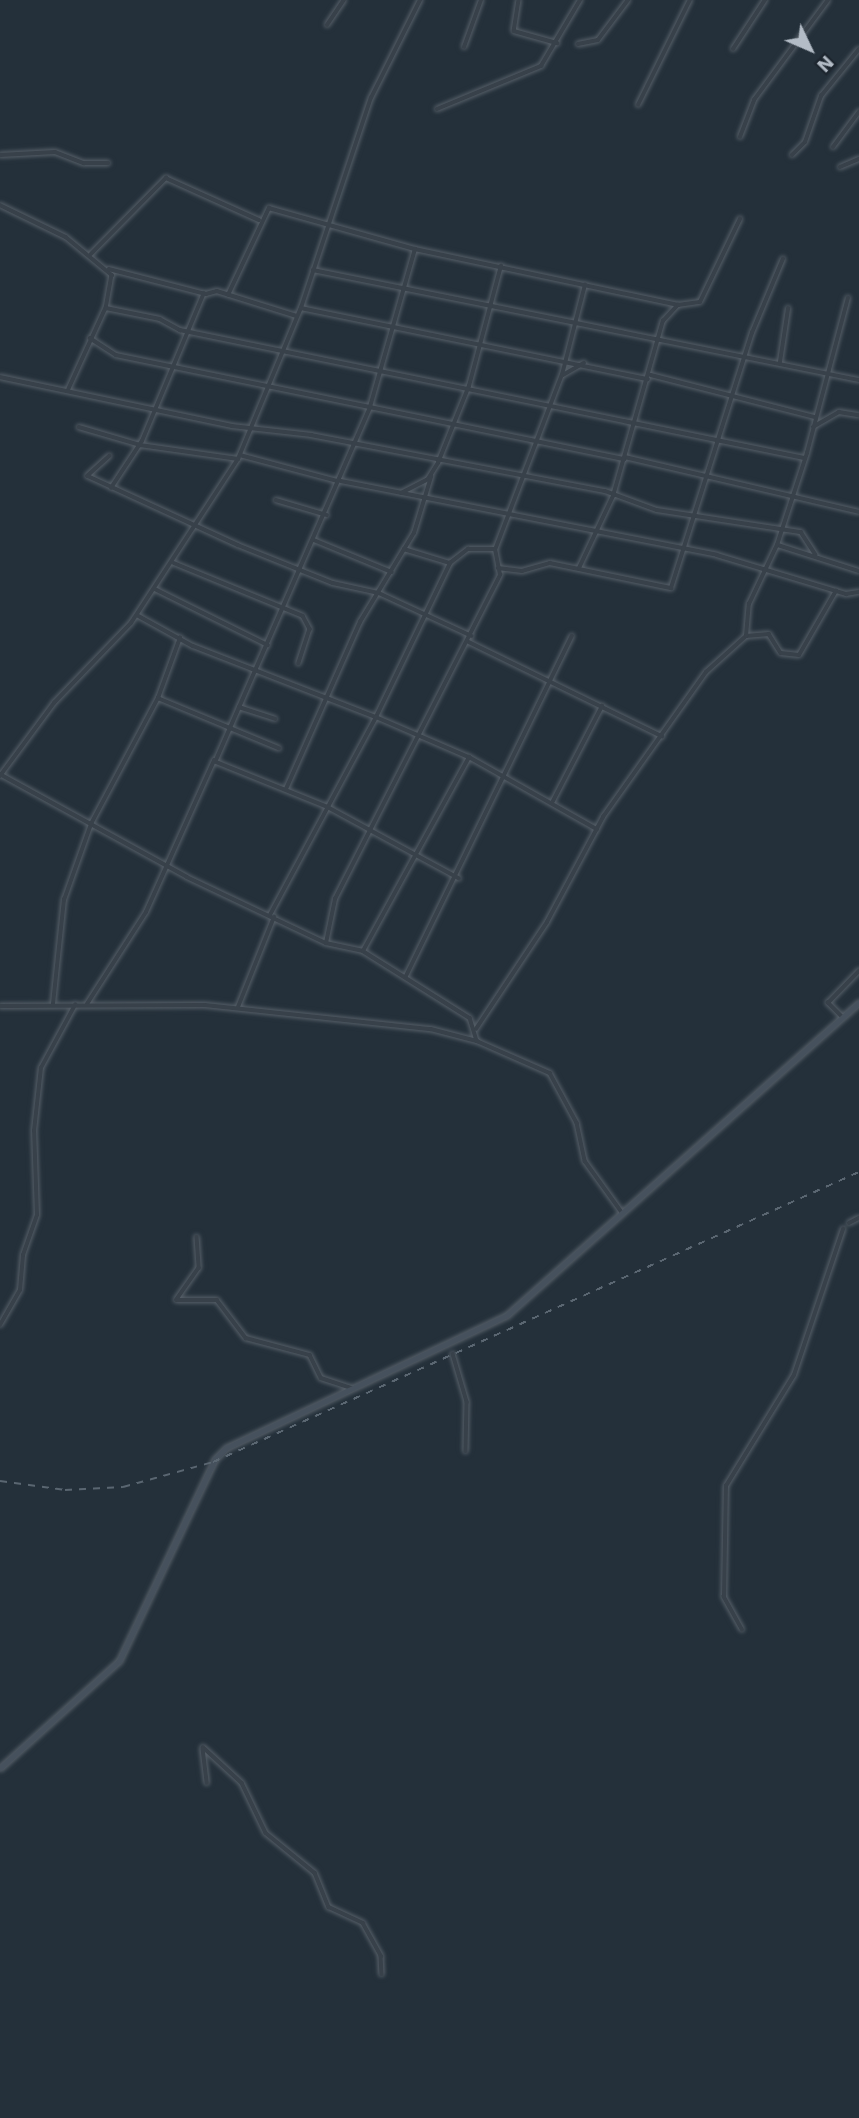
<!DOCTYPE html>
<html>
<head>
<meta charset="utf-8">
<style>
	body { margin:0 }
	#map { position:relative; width:859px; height:2118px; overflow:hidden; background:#24303a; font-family:"Work Sans",sans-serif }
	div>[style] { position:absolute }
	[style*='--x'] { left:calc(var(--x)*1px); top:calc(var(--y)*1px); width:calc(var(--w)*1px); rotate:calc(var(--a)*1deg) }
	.roads { filter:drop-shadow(0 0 2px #565f68) drop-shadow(0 0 2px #565f68) }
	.street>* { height:3.5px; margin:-1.75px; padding:0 1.75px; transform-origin:1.75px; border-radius:1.75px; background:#38414a }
	.secondary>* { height:5px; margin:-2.5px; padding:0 2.5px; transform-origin:2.5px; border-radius:2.5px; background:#46515d }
	.rail>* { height:2px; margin-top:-1px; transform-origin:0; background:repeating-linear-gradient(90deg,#5a6671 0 7px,transparent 0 14px) }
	span { translate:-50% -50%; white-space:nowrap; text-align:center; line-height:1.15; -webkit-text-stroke:5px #1d262f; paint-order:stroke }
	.north { position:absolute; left:775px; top:14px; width:70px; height:70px; -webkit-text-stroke:5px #1d262f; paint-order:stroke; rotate:134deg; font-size:19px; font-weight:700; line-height:28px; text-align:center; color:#b3bcc6 }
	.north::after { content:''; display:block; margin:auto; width:24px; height:32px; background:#b3bcc6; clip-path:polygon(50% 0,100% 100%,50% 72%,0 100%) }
</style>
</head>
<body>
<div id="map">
	<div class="roads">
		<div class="street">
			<i style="--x:519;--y:0;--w:31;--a:99"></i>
			<i style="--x:514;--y:31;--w:45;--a:15.6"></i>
			<i style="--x:327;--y:25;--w:30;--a:-56"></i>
			<i style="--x:578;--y:44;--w:20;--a:-11"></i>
			<i style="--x:598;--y:40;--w:50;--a:-53.1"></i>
			<i style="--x:464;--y:47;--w:50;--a:-70.1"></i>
			<i style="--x:733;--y:49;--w:59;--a:-56.9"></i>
			<i style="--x:638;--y:105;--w:117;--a:-63.7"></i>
			<i style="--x:437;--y:109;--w:113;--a:-22.5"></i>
			<i style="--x:541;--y:66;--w:77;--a:-59.4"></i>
			<i style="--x:740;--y:137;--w:40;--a:-69"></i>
			<i style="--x:754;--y:100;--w:124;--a:-53.5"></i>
			<i style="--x:833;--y:147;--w:44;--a:-53.4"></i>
			<i style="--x:0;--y:155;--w:55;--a:-3.1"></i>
			<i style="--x:55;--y:152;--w:31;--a:21"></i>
			<i style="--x:84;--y:163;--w:24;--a:0"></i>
			<i style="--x:792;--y:155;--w:18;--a:-45"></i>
			<i style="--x:805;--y:142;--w:49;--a:-70.8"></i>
			<i style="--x:821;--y:96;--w:60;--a:-51"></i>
			<i style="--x:840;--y:167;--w:21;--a:-23"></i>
			<i style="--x:0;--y:205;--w:73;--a:25.9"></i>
			<i style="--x:66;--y:237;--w:60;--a:39.6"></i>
			<i style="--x:112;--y:275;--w:34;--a:100"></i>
			<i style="--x:106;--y:308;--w:89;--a:114.6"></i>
			<i style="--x:91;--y:254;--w:107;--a:-45.4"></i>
			<i style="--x:166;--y:178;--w:102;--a:24.3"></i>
			<i style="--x:109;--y:269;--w:100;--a:14.5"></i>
			<i style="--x:206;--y:294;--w:11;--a:-15"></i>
			<i style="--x:217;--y:291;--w:84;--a:17.4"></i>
			<i style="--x:313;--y:270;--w:557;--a:11.39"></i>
			<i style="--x:228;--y:295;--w:96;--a:-64.8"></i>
			<i style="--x:269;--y:208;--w:152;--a:15.7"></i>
			<i style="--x:415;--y:249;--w:269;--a:12"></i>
			<i style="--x:106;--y:308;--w:55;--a:11.5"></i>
			<i style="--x:160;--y:319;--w:23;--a:29"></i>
			<i style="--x:180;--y:330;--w:637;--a:11.59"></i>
			<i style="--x:301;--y:308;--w:354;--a:11.6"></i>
			<i style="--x:90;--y:338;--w:31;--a:33"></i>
			<i style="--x:116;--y:355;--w:519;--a:11.57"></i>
			<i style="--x:780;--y:362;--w:54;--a:-81.4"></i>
			<i style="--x:563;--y:375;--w:24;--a:-30"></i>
			<i style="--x:651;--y:375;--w:169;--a:14.4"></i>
			<i style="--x:0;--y:377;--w:237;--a:11.9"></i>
			<i style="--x:232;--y:426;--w:80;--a:6.5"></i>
			<i style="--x:311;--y:435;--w:299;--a:10.8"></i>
			<i style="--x:605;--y:491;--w:55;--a:20.1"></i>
			<i style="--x:657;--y:510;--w:146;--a:8.7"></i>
			<i style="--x:801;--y:532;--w:27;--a:57"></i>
			<i style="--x:79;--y:427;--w:64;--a:16.4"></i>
			<i style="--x:140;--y:445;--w:99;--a:8.1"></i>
			<i style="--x:813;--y:427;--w:30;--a:-30"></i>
			<i style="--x:839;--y:412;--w:20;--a:9"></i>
			<i style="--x:240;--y:455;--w:101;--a:14.9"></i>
			<i style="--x:110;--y:456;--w:30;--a:138"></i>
			<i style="--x:88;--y:476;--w:165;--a:24.7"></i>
			<i style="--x:238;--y:545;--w:102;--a:21.8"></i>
			<i style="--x:333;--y:583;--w:47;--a:12.3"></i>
			<i style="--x:379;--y:593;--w:102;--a:24.8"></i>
			<i style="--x:625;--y:457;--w:240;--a:13.2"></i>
			<i style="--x:341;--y:481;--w:383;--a:11.1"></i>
			<i style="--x:717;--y:555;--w:135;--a:16.8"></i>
			<i style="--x:846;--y:594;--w:13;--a:-9"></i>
			<i style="--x:111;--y:488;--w:56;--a:-56.6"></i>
			<i style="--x:142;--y:441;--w:160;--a:-67.3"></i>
			<i style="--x:401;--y:493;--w:30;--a:-27"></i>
			<i style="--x:428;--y:479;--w:19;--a:-58"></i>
			<i style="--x:438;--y:463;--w:83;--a:-68.1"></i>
			<i style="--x:469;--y:386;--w:124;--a:-75.1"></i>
			<i style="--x:276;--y:500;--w:53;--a:16.4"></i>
			<i style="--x:314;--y:540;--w:84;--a:22.3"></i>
			<i style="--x:778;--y:545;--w:85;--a:17.8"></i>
			<i style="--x:404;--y:549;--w:48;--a:16.9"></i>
			<i style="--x:450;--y:563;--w:23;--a:-38"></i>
			<i style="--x:468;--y:549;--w:26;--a:0"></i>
			<i style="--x:174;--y:563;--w:139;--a:22.3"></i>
			<i style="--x:303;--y:616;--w:15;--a:62"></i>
			<i style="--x:310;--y:629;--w:36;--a:108"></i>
			<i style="--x:498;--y:568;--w:24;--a:7"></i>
			<i style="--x:522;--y:571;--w:29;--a:-16"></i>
			<i style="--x:550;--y:563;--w:124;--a:11.7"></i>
			<i style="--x:671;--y:588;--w:268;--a:-72.4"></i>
			<i style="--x:752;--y:333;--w:80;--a:-67.3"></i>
			<i style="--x:579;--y:568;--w:80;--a:-64.7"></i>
			<i style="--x:613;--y:496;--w:182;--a:-74.1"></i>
			<i style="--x:663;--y:321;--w:22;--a:-47"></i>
			<i style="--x:678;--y:305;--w:22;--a:-8"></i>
			<i style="--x:700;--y:302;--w:92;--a:-64.3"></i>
			<i style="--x:155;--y:589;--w:126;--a:26.4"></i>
			<i style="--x:137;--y:615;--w:64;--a:29"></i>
			<i style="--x:193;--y:646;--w:196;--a:21.2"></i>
			<i style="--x:376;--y:717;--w:171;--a:-64.3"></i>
			<i style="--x:746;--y:636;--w:23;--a:-5"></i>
			<i style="--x:769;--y:634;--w:22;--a:58"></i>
			<i style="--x:781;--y:653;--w:18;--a:6"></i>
			<i style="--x:799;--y:655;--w:74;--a:-60"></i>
			<i style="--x:469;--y:642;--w:215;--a:26"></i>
			<i style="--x:158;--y:698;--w:131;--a:22.5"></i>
			<i style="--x:239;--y:707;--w:38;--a:18"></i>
			<i style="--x:216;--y:760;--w:385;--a:-66.4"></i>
			<i style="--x:370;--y:407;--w:164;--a:-74.1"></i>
			<i style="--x:0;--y:774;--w:213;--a:28.8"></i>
			<i style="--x:187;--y:877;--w:154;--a:25.4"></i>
			<i style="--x:326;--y:943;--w:38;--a:12"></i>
			<i style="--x:363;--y:951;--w:126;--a:32.1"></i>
			<i style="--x:470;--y:1018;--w:24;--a:73"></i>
			<i style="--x:0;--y:776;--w:91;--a:-53.5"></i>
			<i style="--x:54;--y:703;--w:111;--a:-46.1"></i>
			<i style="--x:131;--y:623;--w:196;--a:-56.9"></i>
			<i style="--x:238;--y:459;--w:164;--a:-67.4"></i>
			<i style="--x:301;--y:308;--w:221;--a:-71.6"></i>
			<i style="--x:371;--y:98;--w:110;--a:-63.4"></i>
			<i style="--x:286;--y:789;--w:183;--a:-66.1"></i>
			<i style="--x:360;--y:622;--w:104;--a:-58.8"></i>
			<i style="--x:414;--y:533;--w:59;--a:-73.1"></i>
			<i style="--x:552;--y:803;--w:109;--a:-62.7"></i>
			<i style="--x:270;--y:915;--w:225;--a:-61.8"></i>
			<i style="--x:376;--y:717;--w:101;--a:23.3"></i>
			<i style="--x:469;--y:757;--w:147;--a:29.4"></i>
			<i style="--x:326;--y:943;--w:45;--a:-78.4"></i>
			<i style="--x:335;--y:899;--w:364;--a:-63"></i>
			<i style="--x:500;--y:575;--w:25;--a:-101"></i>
			<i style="--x:495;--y:550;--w:187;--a:-69.1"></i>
			<i style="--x:562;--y:375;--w:93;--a:-75.7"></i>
			<i style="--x:363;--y:951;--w:221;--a:-61.3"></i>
			<i style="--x:406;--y:976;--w:378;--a:-64"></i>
			<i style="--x:53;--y:1004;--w:105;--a:-84"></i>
			<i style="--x:64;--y:900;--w:81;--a:-70.4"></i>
			<i style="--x:91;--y:824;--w:143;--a:-62"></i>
			<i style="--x:158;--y:698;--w:64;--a:-69.9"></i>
			<i style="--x:87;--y:1004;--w:109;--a:-57.3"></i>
			<i style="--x:146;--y:912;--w:166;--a:-65.8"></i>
			<i style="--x:214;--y:761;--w:123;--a:22"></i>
			<i style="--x:328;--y:807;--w:149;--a:28.5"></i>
			<i style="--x:0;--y:1006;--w:205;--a:-0.3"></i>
			<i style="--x:205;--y:1005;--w:227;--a:6.1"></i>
			<i style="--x:431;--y:1029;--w:48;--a:14.6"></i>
			<i style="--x:477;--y:1041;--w:80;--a:23.7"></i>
			<i style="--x:550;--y:1073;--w:57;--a:61.6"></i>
			<i style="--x:577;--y:1123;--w:39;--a:78"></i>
			<i style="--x:585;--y:1161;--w:62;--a:54.2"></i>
			<i style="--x:238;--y:1007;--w:97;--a:-68.2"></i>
			<i style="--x:842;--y:1017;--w:20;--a:-135"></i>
			<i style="--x:828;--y:1003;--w:45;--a:-45.9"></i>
			<i style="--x:476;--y:1029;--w:128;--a:-56.4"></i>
			<i style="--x:547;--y:922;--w:119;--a:-61.9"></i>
			<i style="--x:603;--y:817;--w:178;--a:-54.6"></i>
			<i style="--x:706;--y:672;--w:54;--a:-42"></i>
			<i style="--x:746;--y:636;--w:32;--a:-85"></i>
			<i style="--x:749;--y:604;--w:65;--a:-64.6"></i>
			<i style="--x:777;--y:545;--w:97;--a:-71.9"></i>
			<i style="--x:807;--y:453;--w:160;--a:-75.2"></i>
			<i style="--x:849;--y:1223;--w:11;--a:-27"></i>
			<i style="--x:197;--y:1237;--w:31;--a:86"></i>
			<i style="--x:199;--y:1268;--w:39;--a:125"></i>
			<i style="--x:177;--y:1300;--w:40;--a:0"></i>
			<i style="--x:217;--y:1300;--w:48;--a:52.7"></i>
			<i style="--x:246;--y:1338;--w:66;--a:14.9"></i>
			<i style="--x:310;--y:1355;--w:25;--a:64"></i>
			<i style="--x:321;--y:1378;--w:32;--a:18"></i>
			<i style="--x:0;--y:1325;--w:40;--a:-60.3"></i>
			<i style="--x:20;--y:1290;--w:35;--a:-85"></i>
			<i style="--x:23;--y:1255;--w:42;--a:-70.7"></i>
			<i style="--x:37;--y:1215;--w:84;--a:-92"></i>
			<i style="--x:34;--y:1131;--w:63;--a:-83.7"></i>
			<i style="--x:41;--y:1068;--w:72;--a:-61.6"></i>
			<i style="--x:453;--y:1354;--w:50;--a:73.7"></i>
			<i style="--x:467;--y:1402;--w:49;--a:91.2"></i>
			<i style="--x:742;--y:1630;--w:38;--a:-119"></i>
			<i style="--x:724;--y:1597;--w:111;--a:-89"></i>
			<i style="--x:726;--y:1486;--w:130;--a:-58.5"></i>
			<i style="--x:794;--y:1375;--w:154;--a:-71.4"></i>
			<i style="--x:203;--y:1747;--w:53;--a:42.7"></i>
			<i style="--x:242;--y:1783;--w:55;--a:64.4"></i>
			<i style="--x:266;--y:1833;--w:63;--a:39.2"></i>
			<i style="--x:315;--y:1873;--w:37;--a:68"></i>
			<i style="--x:329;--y:1907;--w:38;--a:25"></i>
			<i style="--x:363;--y:1923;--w:38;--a:61"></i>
			<i style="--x:381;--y:1956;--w:18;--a:87"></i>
			<i style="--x:203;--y:1749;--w:34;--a:83"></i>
		</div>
		<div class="secondary">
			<i style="--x:0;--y:1768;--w:160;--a:-42"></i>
			<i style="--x:119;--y:1661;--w:224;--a:-64.6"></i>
			<i style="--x:215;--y:1459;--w:16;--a:-45"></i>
			<i style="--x:226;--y:1448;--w:311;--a:-25.3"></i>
			<i style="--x:507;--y:1315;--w:471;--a:-41.6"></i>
		</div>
	</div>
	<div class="rail">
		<i style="--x:0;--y:1481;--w:66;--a:7.9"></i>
		<i style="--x:65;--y:1490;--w:58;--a:-3"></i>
		<i style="--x:123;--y:1487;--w:93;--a:-15.5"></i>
		<i style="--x:213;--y:1462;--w:708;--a:-24.18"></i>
	</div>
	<div class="north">N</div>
</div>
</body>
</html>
